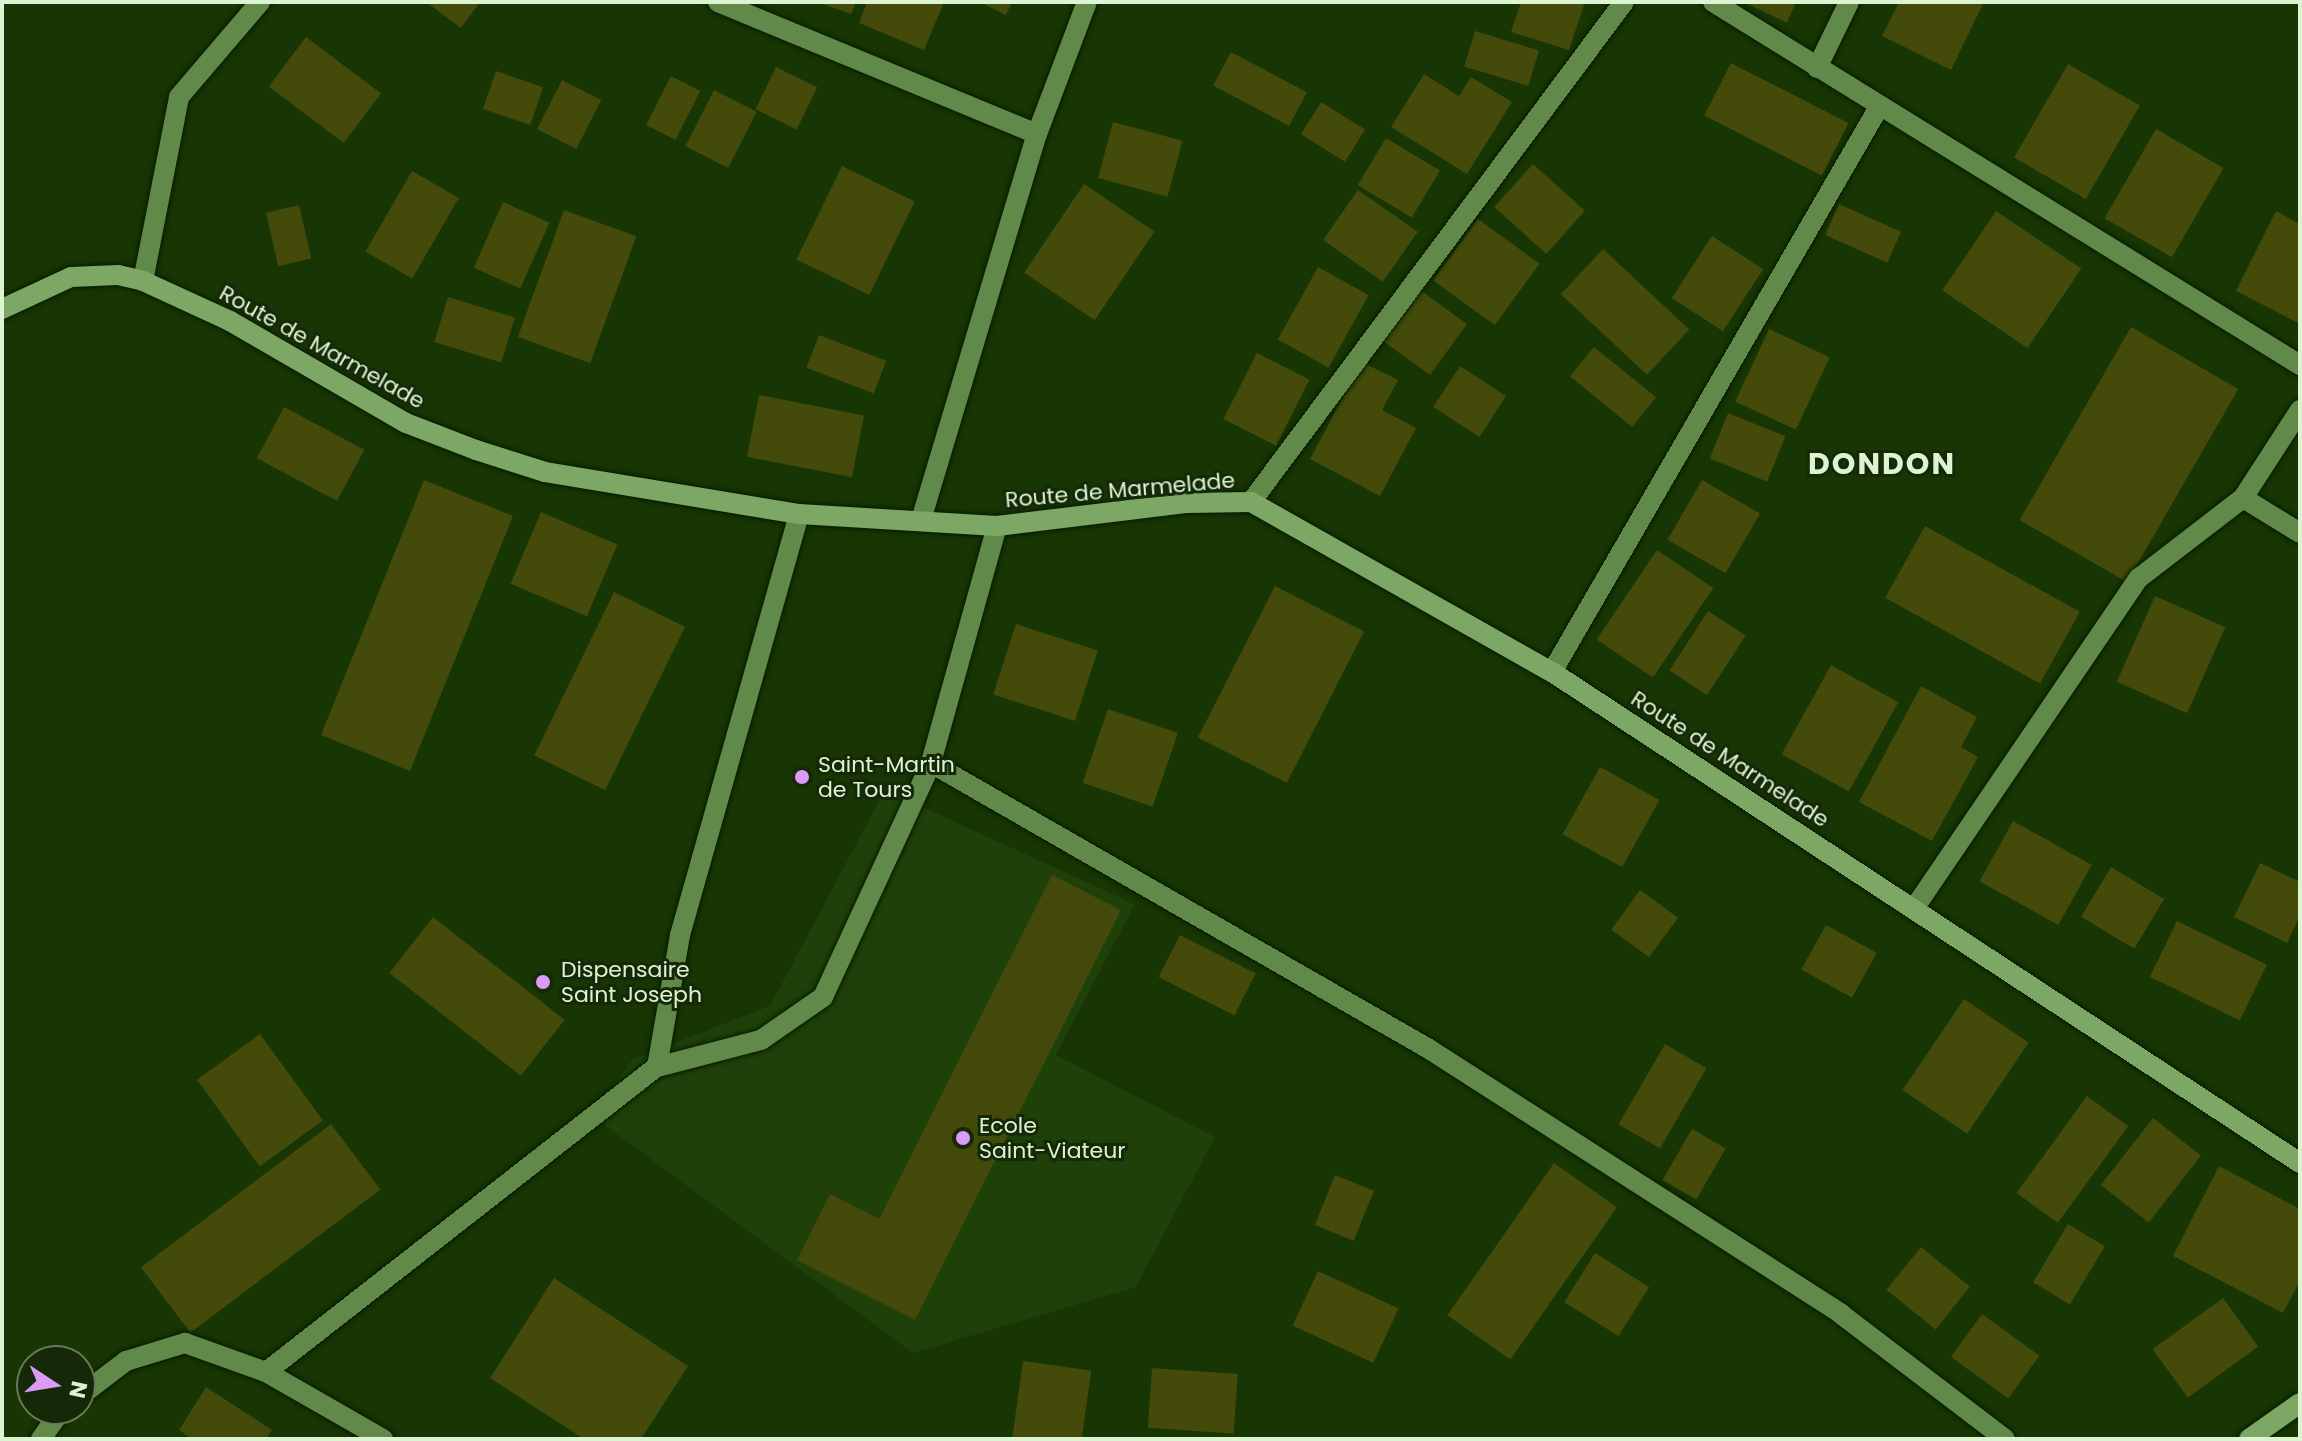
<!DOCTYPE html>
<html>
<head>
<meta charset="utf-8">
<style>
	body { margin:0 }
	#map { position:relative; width:2302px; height:1441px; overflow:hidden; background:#183504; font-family:Poppins,sans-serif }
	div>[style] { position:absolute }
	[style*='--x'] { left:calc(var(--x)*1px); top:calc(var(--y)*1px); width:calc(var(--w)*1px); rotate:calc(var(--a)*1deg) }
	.built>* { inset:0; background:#1f4008 }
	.building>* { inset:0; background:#434a0a; transform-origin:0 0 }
	.roads { filter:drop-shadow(0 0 2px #071b00) drop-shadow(0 0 2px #071b00) }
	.minor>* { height:20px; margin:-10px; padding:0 10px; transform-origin:10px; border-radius:10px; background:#618a4a }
	.major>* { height:20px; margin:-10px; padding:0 10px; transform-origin:10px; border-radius:10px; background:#7ca765 }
	.dots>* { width:22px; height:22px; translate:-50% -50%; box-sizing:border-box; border:4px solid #152908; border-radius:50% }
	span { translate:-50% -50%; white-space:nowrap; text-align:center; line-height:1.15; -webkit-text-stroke:6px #152908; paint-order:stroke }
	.street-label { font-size:22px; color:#dcf4d1 }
	.poi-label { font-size:22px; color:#dcf4d1 }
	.left { translate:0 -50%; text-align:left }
	.district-label { font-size:30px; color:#dcf4d1; font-weight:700; letter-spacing:2px }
	.frame { position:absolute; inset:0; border:4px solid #dcf4d1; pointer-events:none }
	.north { position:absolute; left:16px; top:1345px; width:80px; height:80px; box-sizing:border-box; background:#152908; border:2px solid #657a58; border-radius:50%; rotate:102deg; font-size:22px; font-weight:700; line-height:32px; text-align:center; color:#dcf4d1 }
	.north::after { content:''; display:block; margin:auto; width:28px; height:36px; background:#db9af6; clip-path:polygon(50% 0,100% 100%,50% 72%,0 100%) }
</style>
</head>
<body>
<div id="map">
	<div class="built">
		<i style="clip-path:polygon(885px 790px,1135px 904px,1056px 1055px,1215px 1137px,1136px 1287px,913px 1353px,591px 1115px,633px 1059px,770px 1006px)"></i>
	</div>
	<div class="building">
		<i style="clip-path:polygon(426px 2px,480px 2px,461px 28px)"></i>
		<i style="clip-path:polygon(817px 2px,856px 2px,851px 14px)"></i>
		<i style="clip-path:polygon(867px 2px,944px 2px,924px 50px,859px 23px)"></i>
		<i style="clip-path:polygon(979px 2px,1012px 2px,1006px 15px)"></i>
		<i style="clip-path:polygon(1521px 2px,1585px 2px,1569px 50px,1511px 32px)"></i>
		<i style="clip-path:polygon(1744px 2px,1796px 2px,1787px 23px)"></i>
		<i style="clip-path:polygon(1899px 2px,1984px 2px,1951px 70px,1882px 36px)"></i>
		<i style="left:1475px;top:31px;width:67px;height:37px;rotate:17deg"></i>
		<i style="left:306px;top:37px;width:94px;height:62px;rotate:37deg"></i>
		<i style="left:1231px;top:52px;width:86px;height:38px;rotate:28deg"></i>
		<i style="left:1731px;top:63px;width:132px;height:59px;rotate:27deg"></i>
		<i style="left:2068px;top:64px;width:83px;height:108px;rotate:30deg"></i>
		<i style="left:776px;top:67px;width:46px;height:47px;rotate:26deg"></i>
		<i style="left:496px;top:71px;width:50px;height:40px;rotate:19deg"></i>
		<i style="clip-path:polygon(1424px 74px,1459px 96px,1471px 77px,1512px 102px,1467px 174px,1391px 127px)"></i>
		<i style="left:671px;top:76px;width:33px;height:55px;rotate:27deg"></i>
		<i style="left:562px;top:80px;width:44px;height:55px;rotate:27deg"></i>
		<i style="left:714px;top:90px;width:48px;height:63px;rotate:27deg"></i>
		<i style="left:1321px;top:102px;width:52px;height:38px;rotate:32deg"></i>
		<i style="left:1113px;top:122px;width:72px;height:58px;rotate:15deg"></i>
		<i style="left:2156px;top:129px;width:78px;height:103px;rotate:30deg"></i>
		<i style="left:1386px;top:138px;width:63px;height:55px;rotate:31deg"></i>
		<i style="left:1533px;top:164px;width:70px;height:58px;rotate:42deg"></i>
		<i style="left:842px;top:166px;width:81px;height:104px;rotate:26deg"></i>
		<i style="left:412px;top:171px;width:54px;height:93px;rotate:30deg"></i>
		<i style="left:1084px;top:184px;width:85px;height:107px;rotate:34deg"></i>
		<i style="left:1358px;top:190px;width:73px;height:61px;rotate:35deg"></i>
		<i style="left:503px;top:202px;width:51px;height:72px;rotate:24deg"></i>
		<i style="left:1839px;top:204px;width:68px;height:34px;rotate:24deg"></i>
		<i style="left:299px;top:205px;width:55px;height:34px;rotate:77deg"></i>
		<i style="left:564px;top:210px;width:77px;height:135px;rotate:20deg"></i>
		<i style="left:1996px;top:211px;width:103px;height:96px;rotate:34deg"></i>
		<i style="clip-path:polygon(2276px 211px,2300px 224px,2300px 324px,2236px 291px)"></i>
		<i style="left:1478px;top:219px;width:76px;height:76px;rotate:36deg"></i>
		<i style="left:1712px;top:236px;width:61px;height:74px;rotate:33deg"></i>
		<i style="left:1603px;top:249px;width:118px;height:62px;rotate:43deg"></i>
		<i style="left:1318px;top:267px;width:58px;height:83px;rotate:29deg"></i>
		<i style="left:1420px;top:290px;width:58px;height:63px;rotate:36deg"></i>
		<i style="left:448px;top:297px;width:70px;height:47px;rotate:17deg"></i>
		<i style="left:2131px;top:327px;width:124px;height:223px;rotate:30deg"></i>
		<i style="left:1769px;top:329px;width:67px;height:80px;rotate:25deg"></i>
		<i style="left:819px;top:335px;width:72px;height:35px;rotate:21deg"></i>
		<i style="left:1594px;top:347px;width:80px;height:38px;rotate:39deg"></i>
		<i style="left:1257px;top:353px;width:59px;height:74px;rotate:27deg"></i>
		<i style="clip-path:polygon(1362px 362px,1398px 380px,1382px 410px,1416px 428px,1380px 496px,1310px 459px)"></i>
		<i style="left:1460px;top:366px;width:55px;height:49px;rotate:33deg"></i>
		<i style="left:759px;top:395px;width:107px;height:63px;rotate:11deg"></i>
		<i style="left:284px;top:407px;width:91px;height:58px;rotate:28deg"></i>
		<i style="left:1728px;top:413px;width:62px;height:49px;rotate:22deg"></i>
		<i style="left:424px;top:480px;width:96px;height:275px;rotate:22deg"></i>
		<i style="left:1702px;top:480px;width:67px;height:69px;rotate:30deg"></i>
		<i style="left:541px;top:512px;width:83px;height:78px;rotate:23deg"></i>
		<i style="left:1925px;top:526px;width:177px;height:82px;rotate:29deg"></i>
		<i style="left:1657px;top:550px;width:68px;height:108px;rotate:34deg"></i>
		<i style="left:1275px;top:586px;width:100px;height:170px;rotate:27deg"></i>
		<i style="left:614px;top:592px;width:79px;height:182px;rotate:26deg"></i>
		<i style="left:2155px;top:596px;width:77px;height:94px;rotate:24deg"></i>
		<i style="left:1708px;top:611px;width:45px;height:71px;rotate:33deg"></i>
		<i style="left:1016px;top:624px;width:86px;height:74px;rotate:18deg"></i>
		<i style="left:1831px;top:665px;width:77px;height:102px;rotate:29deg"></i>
		<i style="clip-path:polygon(1921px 686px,1977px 717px,1961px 747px,1978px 757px,1932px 841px,1859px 802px)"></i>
		<i style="left:1108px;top:709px;width:74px;height:78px;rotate:19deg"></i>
		<i style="left:1600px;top:767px;width:68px;height:77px;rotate:29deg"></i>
		<i style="left:2013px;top:821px;width:90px;height:69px;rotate:29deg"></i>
		<i style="clip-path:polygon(2260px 863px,2300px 882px,2300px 916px,2287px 943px,2234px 917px)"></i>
		<i style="left:2111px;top:867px;width:62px;height:58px;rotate:31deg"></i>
		<i style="clip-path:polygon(1052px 875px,1121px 910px,915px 1320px,797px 1260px,830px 1194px,879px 1219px)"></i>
		<i style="left:1640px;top:890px;width:47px;height:49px;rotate:36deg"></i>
		<i style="left:433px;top:917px;width:167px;height:71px;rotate:38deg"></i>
		<i style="left:2177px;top:921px;width:100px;height:62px;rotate:26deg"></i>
		<i style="left:1826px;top:925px;width:58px;height:51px;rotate:29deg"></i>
		<i style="left:1180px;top:935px;width:85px;height:47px;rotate:27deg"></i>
		<i style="left:1964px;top:999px;width:78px;height:110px;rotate:34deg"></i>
		<i style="left:260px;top:1034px;width:107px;height:78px;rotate:54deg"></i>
		<i style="left:1665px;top:1044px;width:48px;height:93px;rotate:30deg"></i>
		<i style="left:2087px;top:1096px;width:51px;height:120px;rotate:36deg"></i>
		<i style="left:2153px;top:1118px;width:61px;height:85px;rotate:38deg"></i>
		<i style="left:331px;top:1124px;width:82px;height:238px;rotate:53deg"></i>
		<i style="left:1692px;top:1129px;width:39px;height:59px;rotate:30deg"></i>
		<i style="left:1554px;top:1163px;width:77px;height:186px;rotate:35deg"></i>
		<i style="clip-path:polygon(2219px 1166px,2300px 1209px,2300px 1281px,2283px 1313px,2173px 1256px)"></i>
		<i style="left:1335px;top:1175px;width:42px;height:54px;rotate:22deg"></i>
		<i style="left:2068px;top:1224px;width:43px;height:68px;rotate:31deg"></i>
		<i style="left:1921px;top:1247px;width:63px;height:55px;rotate:39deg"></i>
		<i style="left:1595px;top:1253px;width:64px;height:58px;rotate:32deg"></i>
		<i style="left:1318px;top:1271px;width:89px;height:60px;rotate:25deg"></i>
		<i style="clip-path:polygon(554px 1278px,688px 1366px,641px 1439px,584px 1439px,490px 1378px)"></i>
		<i style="left:2223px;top:1298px;width:60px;height:87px;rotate:54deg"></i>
		<i style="left:1982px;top:1314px;width:71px;height:53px;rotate:36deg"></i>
		<i style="left:1023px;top:1361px;width:69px;height:79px;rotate:8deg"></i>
		<i style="left:1152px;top:1368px;width:86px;height:60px;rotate:4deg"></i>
		<i style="clip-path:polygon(206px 1387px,272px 1430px,266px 1439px,192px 1439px,179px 1430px)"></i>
	</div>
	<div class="roads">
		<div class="minor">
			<i style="--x:718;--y:2;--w:345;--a:22.5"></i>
			<i style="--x:1713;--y:2;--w:690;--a:31.73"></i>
			<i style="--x:1817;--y:68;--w:73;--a:-64.1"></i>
			<i style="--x:143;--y:281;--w:187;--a:-78.9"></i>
			<i style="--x:179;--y:97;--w:125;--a:-49.5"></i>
			<i style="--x:2243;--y:498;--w:67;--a:31.6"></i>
			<i style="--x:1251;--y:502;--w:624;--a:-53.28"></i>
			<i style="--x:921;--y:520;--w:403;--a:-73.3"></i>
			<i style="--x:1037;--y:134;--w:141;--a:-69.3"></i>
			<i style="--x:997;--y:526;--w:246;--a:105.6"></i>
			<i style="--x:931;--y:763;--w:574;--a:29.87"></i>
			<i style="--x:1429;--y:1049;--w:490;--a:32.7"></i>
			<i style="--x:1841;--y:1314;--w:206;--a:37.3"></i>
			<i style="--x:1552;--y:672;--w:653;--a:-59.94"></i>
			<i style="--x:1915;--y:907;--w:398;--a:-55.8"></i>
			<i style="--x:2139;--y:578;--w:131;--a:-37.6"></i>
			<i style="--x:2243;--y:498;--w:105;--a:-57.1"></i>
			<i style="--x:657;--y:1067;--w:134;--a:-80.1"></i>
			<i style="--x:680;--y:935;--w:437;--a:-74.2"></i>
			<i style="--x:266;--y:1372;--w:496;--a:-38"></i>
			<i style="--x:657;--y:1067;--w:107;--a:-14.6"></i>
			<i style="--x:761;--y:1040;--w:75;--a:-34.7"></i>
			<i style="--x:823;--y:997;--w:258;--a:-65.2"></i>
			<i style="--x:80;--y:1396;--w:58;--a:-37.3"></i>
			<i style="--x:126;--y:1361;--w:62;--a:-17"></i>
			<i style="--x:185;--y:1343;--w:86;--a:19.7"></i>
			<i style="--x:266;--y:1372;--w:135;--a:29.8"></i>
			<i style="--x:41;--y:1439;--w:37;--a:-55"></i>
		</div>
		<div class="major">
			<i style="--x:2;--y:309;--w:76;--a:-24.9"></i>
			<i style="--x:71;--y:277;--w:47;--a:-2.4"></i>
			<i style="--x:118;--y:275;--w:26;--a:13"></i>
			<i style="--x:143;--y:281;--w:96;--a:24.7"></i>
			<i style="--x:230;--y:321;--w:203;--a:30.1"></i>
			<i style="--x:406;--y:423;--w:75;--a:21.1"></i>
			<i style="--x:476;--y:450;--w:72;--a:17.7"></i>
			<i style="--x:545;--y:472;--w:257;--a:9.4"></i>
			<i style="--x:799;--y:514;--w:198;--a:3.5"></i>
			<i style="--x:997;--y:526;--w:192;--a:-6.9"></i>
			<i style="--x:1188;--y:503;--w:63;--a:-0.9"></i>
			<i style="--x:1251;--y:502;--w:346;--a:29.5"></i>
			<i style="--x:1552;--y:672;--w:895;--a:33.28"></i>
			<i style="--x:2249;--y:1439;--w:62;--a:-35.2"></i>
		</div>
	</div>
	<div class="dots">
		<i style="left:802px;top:777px;background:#db9af6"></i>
		<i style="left:543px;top:982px;background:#db9af6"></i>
		<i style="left:963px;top:1138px;background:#db9af6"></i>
	</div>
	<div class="street-label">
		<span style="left:322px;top:347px;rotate:29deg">Route de Marmelade</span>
		<span style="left:1120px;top:490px;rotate:-5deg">Route de Marmelade</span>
		<span style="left:1730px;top:759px;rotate:33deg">Route de Marmelade</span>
	</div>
	<div class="poi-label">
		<span class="left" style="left:818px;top:777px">Saint-Martin<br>de Tours</span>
		<span class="left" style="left:561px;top:982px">Dispensaire<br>Saint Joseph</span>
		<span class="left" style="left:979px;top:1138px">Ecole<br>Saint-Viateur</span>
	</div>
	<div class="district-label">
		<span style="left:1882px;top:464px">DONDON</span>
	</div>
	<div class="frame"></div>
	<div class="north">N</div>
</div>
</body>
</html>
